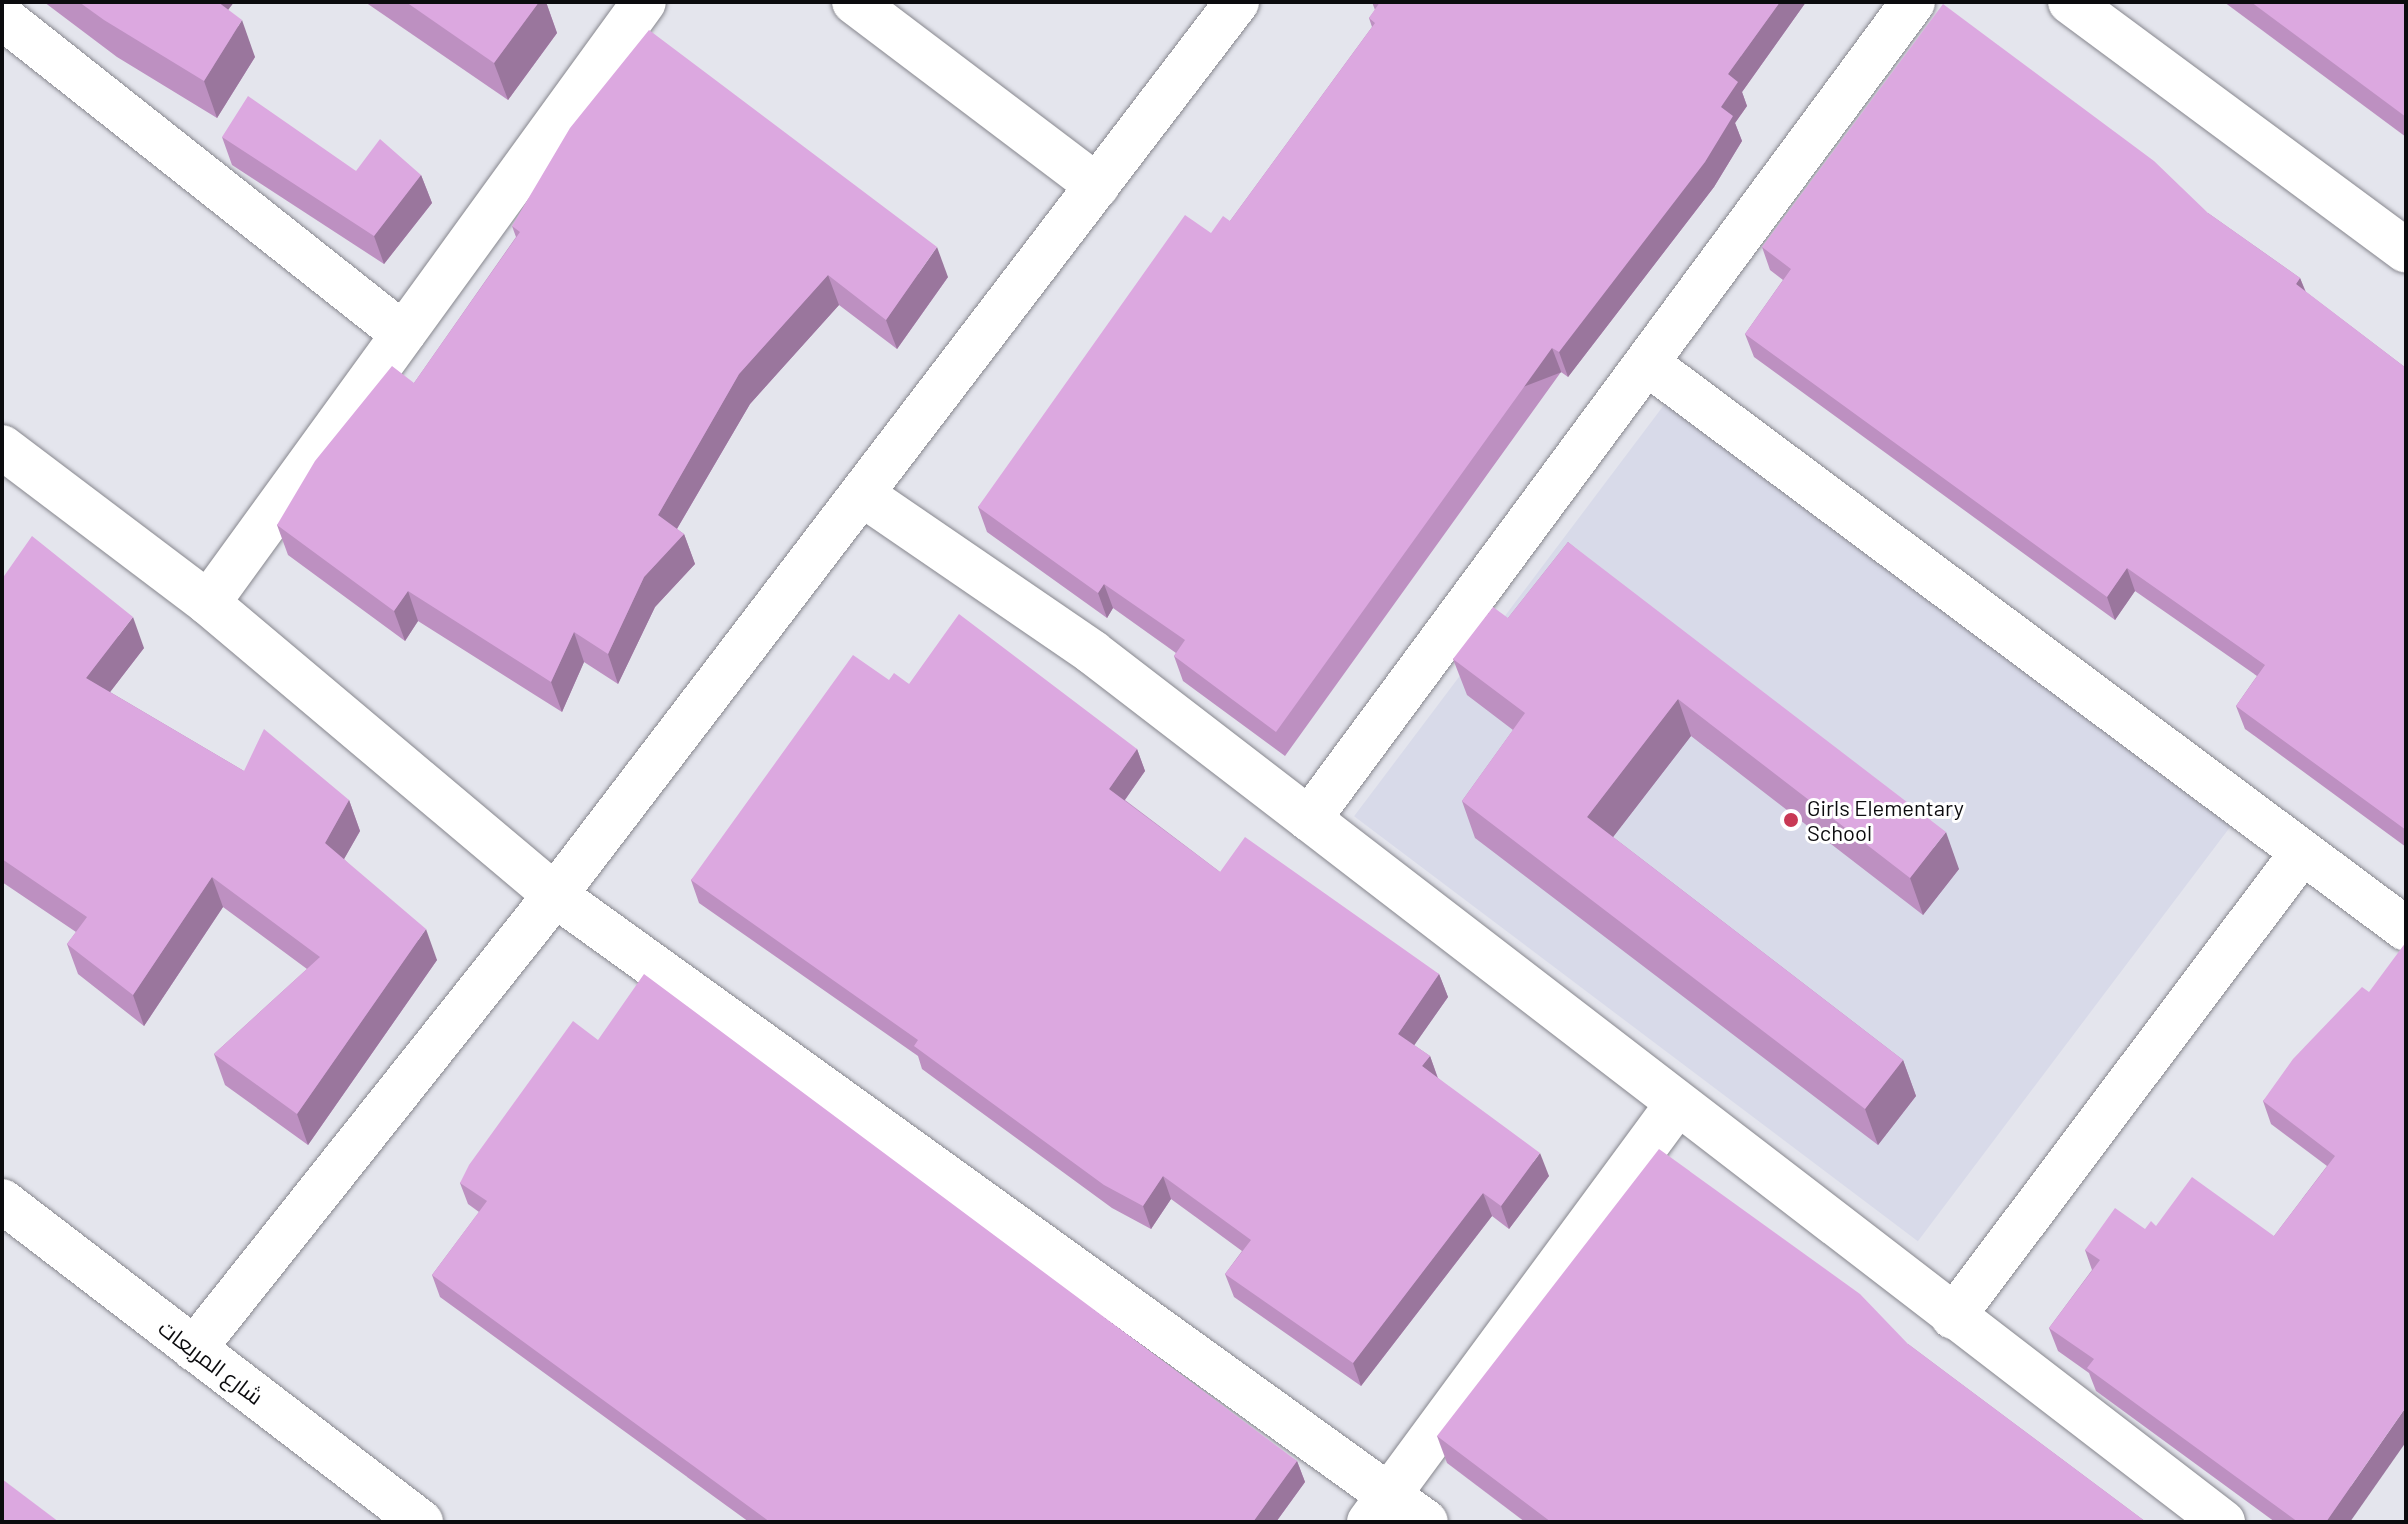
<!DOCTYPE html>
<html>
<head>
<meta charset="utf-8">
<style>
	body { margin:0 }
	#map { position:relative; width:2408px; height:1524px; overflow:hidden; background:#e4e5ed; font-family:Barlow,Cairo,sans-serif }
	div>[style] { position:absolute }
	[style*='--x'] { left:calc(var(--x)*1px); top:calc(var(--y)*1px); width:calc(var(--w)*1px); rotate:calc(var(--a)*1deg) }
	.built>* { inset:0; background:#d8dae9; transform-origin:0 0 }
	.roads { filter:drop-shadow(0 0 2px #87878e) drop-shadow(0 0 2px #87878e) }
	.street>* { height:44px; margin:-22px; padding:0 22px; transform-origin:22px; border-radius:22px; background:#fff }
	.secondary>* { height:44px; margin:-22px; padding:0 22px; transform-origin:22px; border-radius:22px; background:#fff }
	.wall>* { inset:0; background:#bd90c1 }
	.shaded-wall>* { inset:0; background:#9a769d; transform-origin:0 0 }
	.building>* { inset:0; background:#dca8e0 }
	.dots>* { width:22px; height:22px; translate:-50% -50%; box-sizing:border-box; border:4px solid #fff; border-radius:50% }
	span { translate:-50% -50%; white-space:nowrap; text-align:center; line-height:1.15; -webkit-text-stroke:6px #fff; paint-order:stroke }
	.poi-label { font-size:22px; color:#0b0b0e }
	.left { translate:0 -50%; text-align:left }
	.street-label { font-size:22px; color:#0b0b0e }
	.frame { position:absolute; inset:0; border:4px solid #0b0b0e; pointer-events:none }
</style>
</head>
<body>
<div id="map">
	<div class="built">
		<i style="left:1670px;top:397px;width:706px;height:525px;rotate:37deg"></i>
	</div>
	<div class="roads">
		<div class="street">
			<i style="--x:854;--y:2;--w:305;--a:37.1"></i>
			<i style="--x:2070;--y:2;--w:418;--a:36.5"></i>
			<i style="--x:2;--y:17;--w:511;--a:38.33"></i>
			<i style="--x:1648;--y:364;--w:945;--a:36.7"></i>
			<i style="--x:2;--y:447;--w:258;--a:37.1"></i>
			<i style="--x:208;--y:603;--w:454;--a:40.1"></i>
			<i style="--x:555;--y:895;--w:1073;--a:35.75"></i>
			<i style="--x:863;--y:495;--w:278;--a:34.4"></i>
			<i style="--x:1092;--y:652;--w:1427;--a:37.57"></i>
			<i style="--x:208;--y:603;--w:742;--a:-54.04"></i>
			<i style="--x:1309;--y:819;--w:1016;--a:-53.52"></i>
			<i style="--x:1953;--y:1317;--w:579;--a:-53.07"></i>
			<i style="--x:194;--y:1349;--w:580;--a:-51.51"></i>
			<i style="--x:555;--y:895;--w:1124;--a:-52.63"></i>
			<i style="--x:1369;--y:1522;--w:516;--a:-53.6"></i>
		</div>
		<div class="secondary">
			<i style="--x:2;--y:1201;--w:528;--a:37.46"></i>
		</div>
	</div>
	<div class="wall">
		<i style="clip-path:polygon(44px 2px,234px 2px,228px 10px,255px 57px,217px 118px,117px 57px)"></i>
		<i style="clip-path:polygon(365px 2px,546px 2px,557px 33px,508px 100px)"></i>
		<i style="clip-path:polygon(1372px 2px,1806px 2px,1742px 92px,1747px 106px,1735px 123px,1742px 141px,1714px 187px,1568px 377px,1561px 372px,1285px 756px,1183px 681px,1174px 656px,1176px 653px,1113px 608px,1107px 618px,987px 532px,978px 507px,1230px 221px,1372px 27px,1369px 18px,1375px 10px)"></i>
		<i style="clip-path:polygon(2224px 2px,2406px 2px,2406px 137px)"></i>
		<i style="clip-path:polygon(222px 137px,356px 171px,421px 175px,432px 203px,384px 264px,232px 165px)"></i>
		<i style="clip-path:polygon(2208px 213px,2300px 278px,2306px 292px,2406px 368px,2406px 847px,2245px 729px,2236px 706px,2257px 676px,2135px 591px,2115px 620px,1754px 357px,1745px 334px,1783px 280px,1770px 270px,1762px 247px)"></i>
		<i style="clip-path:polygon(512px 226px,948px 277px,897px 349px,839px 305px,750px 404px,677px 529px,684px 534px,695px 564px,655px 607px,618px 684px,584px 662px,562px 712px,418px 621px,405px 641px,288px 555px,277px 525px,414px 383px,516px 237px)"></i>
		<i style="clip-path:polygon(1568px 542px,1959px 869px,1923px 915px,1691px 736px,1613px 837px,1903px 1060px,1916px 1096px,1878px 1145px,1475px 838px,1462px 801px,1513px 730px,1467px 695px,1453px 659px,1508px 618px)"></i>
		<i style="clip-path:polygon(2px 579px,144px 648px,110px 692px,244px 771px,349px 800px,360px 831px,344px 859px,437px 960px,308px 1145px,225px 1085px,214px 1054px,307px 969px,223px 907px,144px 1026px,78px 974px,67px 944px,76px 932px,2px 882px)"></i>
		<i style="clip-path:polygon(889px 680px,909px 684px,1137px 749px,1145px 771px,1125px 800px,1220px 872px,1439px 974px,1448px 997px,1414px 1045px,1430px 1056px,1438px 1078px,1549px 1176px,1509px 1229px,1492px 1216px,1361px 1386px,1234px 1297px,1225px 1274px,1242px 1251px,1171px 1199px,1151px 1229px,1112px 1208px,922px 1069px,918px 1056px,699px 903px,691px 880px)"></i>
		<i style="clip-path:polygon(2369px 992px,2350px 1522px,2275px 1522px,2096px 1391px,2089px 1373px,2058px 1351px,2049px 1328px,2092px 1270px,2085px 1250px,2156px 1226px,2274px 1236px,2327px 1166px,2271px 1124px,2263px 1101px)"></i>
		<i style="clip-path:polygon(598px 1040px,1297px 1461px,1305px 1482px,1276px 1522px,749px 1522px,440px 1297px,432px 1275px,479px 1212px,468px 1204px,460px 1183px)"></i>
		<i style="clip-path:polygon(1908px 1344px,2146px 1522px,1525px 1522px,1447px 1463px,1437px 1436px)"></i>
	</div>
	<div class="shaded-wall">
		<i style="clip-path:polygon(206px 2px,234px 2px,215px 27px)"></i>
		<i style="clip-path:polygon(539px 2px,546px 2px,557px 33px,508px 100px,494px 63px)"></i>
		<i style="clip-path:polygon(1780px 2px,1806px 2px,1742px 92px,1747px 106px,1735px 123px,1742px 141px,1714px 187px,1568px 377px,1559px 352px,1721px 107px,1728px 74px)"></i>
		<i style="clip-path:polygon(242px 20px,255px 57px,217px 118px,204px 81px)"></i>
		<i style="clip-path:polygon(421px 175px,432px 203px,384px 264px,374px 236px)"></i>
		<i style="clip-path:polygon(937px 247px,948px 277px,897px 349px,886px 320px)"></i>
		<i style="clip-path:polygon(828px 275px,839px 305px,750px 404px,668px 544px,658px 515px,739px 374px)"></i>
		<i style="clip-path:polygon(2300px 278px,2309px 301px,2296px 284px)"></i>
		<i style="left:1552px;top:348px;width:26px;height:473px;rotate:69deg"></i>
		<i style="clip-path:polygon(684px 534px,695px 564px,655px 607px,618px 684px,608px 654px,644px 577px)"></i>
		<i style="clip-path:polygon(2127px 568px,2135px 591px,2115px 620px,2107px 597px)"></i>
		<i style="clip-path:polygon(1104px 584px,1113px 608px,1107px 618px,1098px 593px)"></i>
		<i style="clip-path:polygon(408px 591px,418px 621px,405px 641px,394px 611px)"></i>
		<i style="clip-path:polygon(133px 617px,144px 648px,97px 709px,86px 678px)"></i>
		<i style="clip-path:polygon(574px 632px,584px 662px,562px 712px,551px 682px)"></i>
		<i style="clip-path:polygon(1678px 699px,1691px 736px,1600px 854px,1587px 817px)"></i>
		<i style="clip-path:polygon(1137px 749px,1145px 771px,1117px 811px,1109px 789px)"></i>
		<i style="clip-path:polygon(349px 800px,360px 831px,336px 873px,325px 843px)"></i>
		<i style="clip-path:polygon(1946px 832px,1959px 869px,1923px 915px,1910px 878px)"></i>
		<i style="clip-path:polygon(212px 877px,223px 907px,144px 1026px,133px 995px)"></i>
		<i style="clip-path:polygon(426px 929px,437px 960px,308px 1145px,297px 1114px)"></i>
		<i style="clip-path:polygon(1439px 974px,1448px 997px,1406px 1057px,1398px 1034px)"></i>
		<i style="clip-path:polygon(1430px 1056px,1438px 1079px,1422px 1066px)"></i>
		<i style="clip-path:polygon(1903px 1060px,1916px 1096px,1878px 1145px,1865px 1109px)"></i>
		<i style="clip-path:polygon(1540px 1153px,1549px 1176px,1509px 1229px,1501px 1206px)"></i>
		<i style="clip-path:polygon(1163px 1176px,1171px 1199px,1151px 1229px,1143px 1206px)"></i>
		<i style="clip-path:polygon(1483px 1193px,1492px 1216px,1361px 1386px,1353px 1363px)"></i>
		<i style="clip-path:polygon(2406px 1407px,2406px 1442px,2350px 1522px,2326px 1522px)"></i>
		<i style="clip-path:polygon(1297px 1461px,1305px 1482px,1276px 1522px,1253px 1522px)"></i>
	</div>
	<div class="building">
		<i style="clip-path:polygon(79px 2px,218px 2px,242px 20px,204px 81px,104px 20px)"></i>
		<i style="clip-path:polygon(406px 2px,539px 2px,494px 63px)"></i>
		<i style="clip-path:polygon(1380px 2px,1780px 2px,1728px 74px,1738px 82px,1721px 107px,1733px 116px,1705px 162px,1559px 352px,1552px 348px,1276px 732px,1174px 656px,1185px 640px,1104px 584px,1098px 593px,978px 507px,1185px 215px,1211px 233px,1223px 216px,1230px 221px,1375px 23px,1369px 18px)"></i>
		<i style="clip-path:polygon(2251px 2px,2406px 2px,2406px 117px)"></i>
		<i style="clip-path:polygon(1943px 4px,2154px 161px,2208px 213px,2300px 278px,2296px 284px,2406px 368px,2406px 830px,2236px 706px,2265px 665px,2127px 568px,2107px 597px,1745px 334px,1791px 269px,1762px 247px)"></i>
		<i style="clip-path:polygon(649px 30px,937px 247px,886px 320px,828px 275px,739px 374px,658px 515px,684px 534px,644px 577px,608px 654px,574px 632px,551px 682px,408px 591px,394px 611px,277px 525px,315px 461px,392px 366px,414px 383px,520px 232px,512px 226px,570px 128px)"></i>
		<i style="clip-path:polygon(248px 96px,356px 171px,380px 139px,421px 175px,374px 236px,222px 137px)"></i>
		<i style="clip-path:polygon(32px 536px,133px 617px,86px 678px,244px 771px,264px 729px,349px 800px,325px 843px,426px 929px,297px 1114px,214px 1054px,320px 957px,212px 877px,133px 995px,67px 944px,87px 917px,2px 859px,2px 579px)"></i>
		<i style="clip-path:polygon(1568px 542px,1946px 832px,1910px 878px,1678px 699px,1587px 817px,1903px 1060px,1865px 1109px,1462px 801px,1525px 713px,1453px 659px,1493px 607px,1508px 618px)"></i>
		<i style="clip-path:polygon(959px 614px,1137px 749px,1109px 789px,1220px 872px,1245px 837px,1439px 974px,1398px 1034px,1430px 1056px,1422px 1066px,1540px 1153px,1501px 1206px,1483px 1193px,1353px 1363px,1225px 1274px,1251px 1240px,1163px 1176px,1143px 1206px,1104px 1185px,914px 1046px,918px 1040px,691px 880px,853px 655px,889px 680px,894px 673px,909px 684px)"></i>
		<i style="clip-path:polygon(2406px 942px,2406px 1407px,2326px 1522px,2298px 1522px,2087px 1368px,2094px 1359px,2049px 1328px,2100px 1260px,2085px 1250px,2115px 1208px,2145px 1229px,2151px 1221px,2156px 1226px,2192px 1177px,2274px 1236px,2335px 1156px,2263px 1101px,2293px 1059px,2362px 987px,2369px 992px)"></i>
		<i style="clip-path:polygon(644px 974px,1297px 1461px,1253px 1522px,770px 1522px,432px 1275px,487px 1201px,460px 1183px,469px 1165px,573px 1021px,598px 1040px)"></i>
		<i style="clip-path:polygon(1659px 1149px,1860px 1294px,1908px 1344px,2146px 1522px,1551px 1522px,1437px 1436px)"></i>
		<i style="clip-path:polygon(2px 1479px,59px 1522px,2px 1522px)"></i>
	</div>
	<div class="dots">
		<i style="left:1791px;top:820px;background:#c83854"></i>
	</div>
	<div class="poi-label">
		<span class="left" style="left:1807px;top:820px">Girls Elementary<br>School</span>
	</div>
	<div class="street-label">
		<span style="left:211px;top:1362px;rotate:37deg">شارع المربعات</span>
	</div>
	<div class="frame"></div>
</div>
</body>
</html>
